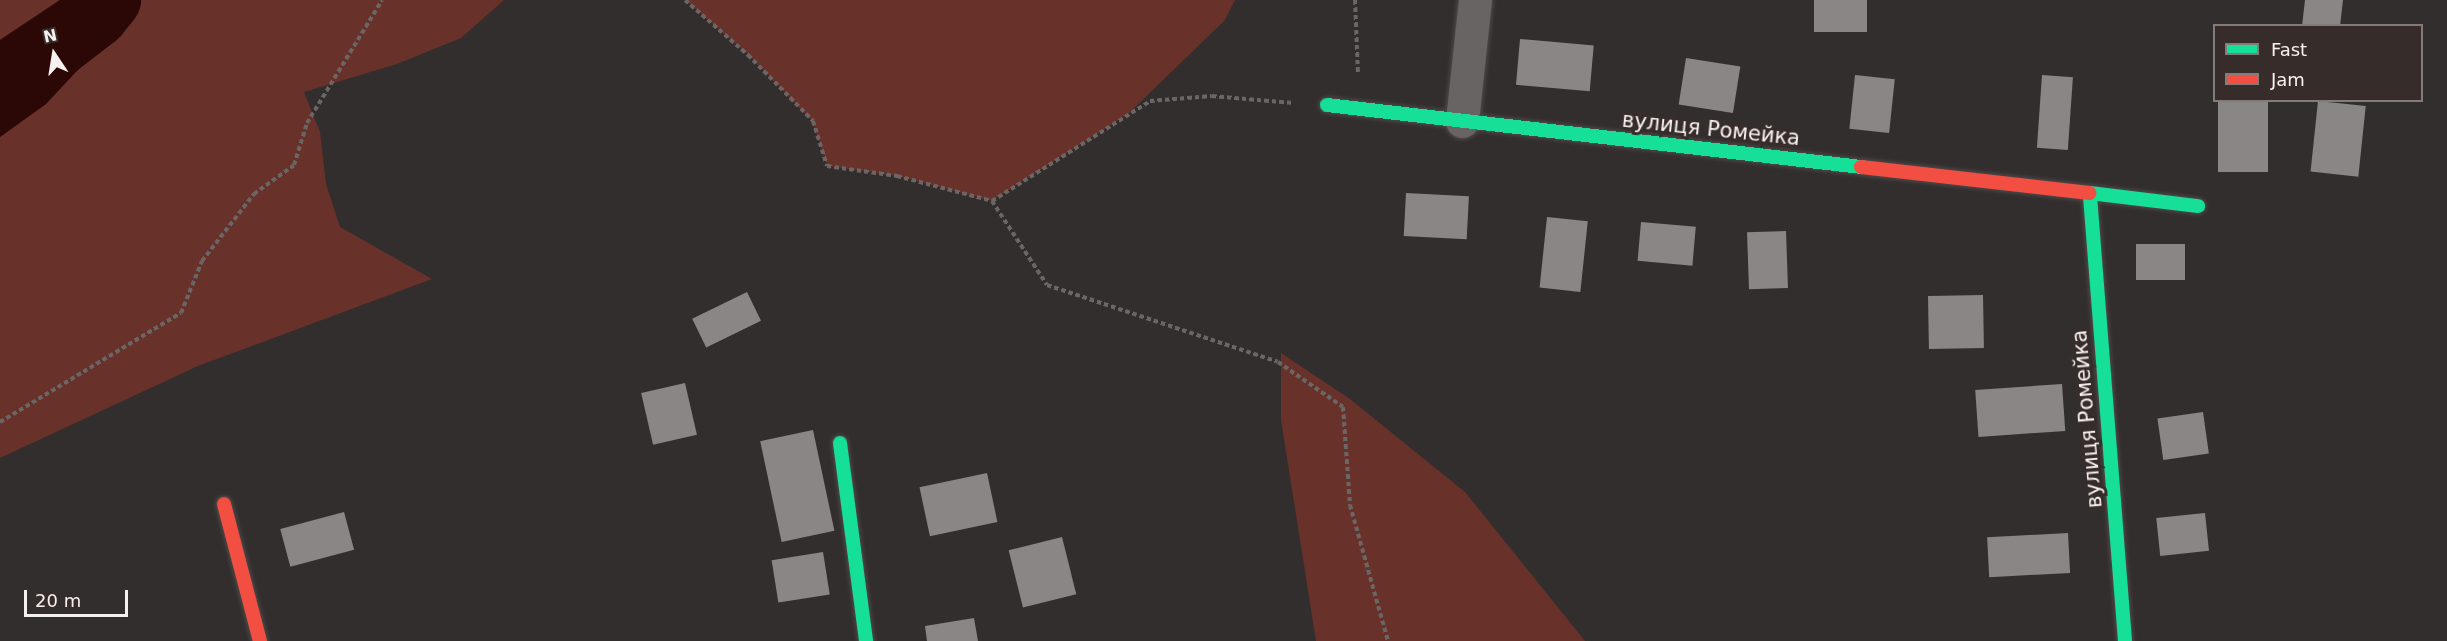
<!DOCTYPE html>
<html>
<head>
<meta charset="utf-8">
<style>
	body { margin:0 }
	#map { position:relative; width:2447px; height:641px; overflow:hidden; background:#332e2e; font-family:"DejaVu Sans",sans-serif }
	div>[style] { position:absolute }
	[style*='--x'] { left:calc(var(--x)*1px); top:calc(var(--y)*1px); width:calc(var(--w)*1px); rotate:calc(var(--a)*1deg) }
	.green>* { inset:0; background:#683129 }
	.water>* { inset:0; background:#2b0805 }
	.river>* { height:62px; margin:-31px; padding:0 31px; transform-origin:31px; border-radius:31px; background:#2b0805 }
	.building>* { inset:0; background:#8a8686; transform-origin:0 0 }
	.path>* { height:4px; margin-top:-2px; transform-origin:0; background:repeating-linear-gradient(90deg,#6a6665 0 4.5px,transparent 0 7.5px) }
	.roads { filter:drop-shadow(0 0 2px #4f4a4a) drop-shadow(0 0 2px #4f4a4a) }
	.street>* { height:33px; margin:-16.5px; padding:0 16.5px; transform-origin:16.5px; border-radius:16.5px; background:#696464 }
	.fast>* { height:14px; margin:-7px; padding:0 7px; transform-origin:7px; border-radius:7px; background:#16e098 }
	.jam>* { height:14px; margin:-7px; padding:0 7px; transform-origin:7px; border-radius:7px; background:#f24e42 }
	span { translate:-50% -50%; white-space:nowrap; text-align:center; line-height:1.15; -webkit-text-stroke:6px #362d2b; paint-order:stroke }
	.street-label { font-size:21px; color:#f6f0ef }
	.legend { position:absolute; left:2213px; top:24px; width:210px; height:78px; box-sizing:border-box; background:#362d2b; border:2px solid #837b79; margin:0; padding:8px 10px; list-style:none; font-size:18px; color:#f6f0ef }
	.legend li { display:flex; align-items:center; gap:12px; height:30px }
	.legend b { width:30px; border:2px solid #837b79 }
	.north { position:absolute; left:24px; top:24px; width:60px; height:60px; -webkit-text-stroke:4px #362d2b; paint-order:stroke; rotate:348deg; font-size:16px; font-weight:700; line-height:24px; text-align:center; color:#f6f0ef }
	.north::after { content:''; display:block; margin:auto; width:21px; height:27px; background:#f6f0ef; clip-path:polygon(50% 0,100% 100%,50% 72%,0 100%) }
	.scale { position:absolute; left:24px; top:590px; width:104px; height:27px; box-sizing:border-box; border:3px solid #f6f0ef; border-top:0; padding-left:8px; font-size:18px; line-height:21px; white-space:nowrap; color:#f6f0ef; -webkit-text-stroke:4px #362d2b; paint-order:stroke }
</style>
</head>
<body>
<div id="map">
	<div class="green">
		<i style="clip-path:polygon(0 0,60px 0,0 40px)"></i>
		<i style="clip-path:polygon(81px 0,504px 0,461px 38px,397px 64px,304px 92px,320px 132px,326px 184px,340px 227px,432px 279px,198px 366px,0 458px,0 137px,46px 103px,103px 43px)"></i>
		<i style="clip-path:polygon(685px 0,1235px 0,1225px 20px,1128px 114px,992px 201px,897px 176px,827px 166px,812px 121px,748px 55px)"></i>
		<i style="clip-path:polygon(1281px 353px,1350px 399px,1465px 492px,1585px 641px,1316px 641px,1281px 420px)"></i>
	</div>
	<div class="water">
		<i style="clip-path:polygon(60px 0,89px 0,107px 32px,103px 43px,46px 104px,0 137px,0 40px)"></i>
	</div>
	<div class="river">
		<i style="--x:0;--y:91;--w:123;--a:-37.7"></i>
		<i style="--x:97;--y:16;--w:21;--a:-51"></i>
	</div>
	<div class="building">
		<i style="left:1814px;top:0;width:53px;height:32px"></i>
		<i style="clip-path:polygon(2305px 0,2343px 0,2340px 26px,2302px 26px)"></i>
		<i style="left:1520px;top:39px;width:74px;height:46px;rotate:5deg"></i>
		<i style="left:1686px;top:58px;width:55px;height:47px;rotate:9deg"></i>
		<i style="left:1855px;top:75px;width:40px;height:54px;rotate:6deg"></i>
		<i style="left:2042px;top:75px;width:31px;height:73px;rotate:4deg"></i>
		<i style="left:2218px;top:100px;width:50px;height:72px"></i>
		<i style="left:2318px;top:101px;width:48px;height:71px;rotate:6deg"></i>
		<i style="left:1406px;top:193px;width:63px;height:43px;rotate:3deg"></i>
		<i style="left:1547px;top:217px;width:41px;height:71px;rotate:6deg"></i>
		<i style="left:1641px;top:222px;width:55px;height:39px;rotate:5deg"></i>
		<i style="left:1786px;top:231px;width:57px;height:39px;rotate:88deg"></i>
		<i style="left:2185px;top:244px;width:36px;height:49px;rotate:90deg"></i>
		<i style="left:747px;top:292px;width:32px;height:61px;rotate:64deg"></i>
		<i style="left:1983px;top:295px;width:53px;height:55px;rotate:89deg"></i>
		<i style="left:685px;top:383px;width:53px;height:45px;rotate:77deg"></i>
		<i style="left:2062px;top:384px;width:47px;height:87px;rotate:86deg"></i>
		<i style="left:2203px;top:412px;width:42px;height:46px;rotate:82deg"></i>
		<i style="left:813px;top:430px;width:103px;height:54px;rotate:78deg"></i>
		<i style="left:987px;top:473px;width:50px;height:69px;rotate:78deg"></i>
		<i style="left:344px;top:512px;width:39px;height:66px;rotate:75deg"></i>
		<i style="left:2205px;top:513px;width:38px;height:49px;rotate:84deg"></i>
		<i style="left:2068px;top:533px;width:40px;height:81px;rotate:87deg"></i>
		<i style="left:1062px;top:537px;width:59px;height:55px;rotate:76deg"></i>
		<i style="left:823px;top:552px;width:43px;height:52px;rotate:81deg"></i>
		<i style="clip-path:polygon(974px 618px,978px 641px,927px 641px,925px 626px)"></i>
	</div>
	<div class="path">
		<i style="--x:685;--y:0;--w:84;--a:41.1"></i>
		<i style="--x:748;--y:55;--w:93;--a:45.4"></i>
		<i style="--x:813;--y:121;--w:47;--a:72.7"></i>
		<i style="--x:827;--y:166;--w:71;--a:8.1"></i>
		<i style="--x:897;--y:176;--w:98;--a:14.7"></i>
		<i style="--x:992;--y:201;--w:100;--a:56.8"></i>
		<i style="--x:1047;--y:285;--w:243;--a:18.4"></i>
		<i style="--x:1278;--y:362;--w:79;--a:34.7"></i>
		<i style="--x:1343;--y:407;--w:98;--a:85.9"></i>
		<i style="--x:1350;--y:505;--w:141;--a:74.4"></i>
		<i style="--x:1355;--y:0;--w:74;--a:87.7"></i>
		<i style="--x:992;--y:201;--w:187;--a:-32.3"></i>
		<i style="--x:1150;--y:101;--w:62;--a:-4.6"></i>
		<i style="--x:1212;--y:96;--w:82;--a:4.9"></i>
		<i style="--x:0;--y:422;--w:211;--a:-31.1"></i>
		<i style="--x:181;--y:313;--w:56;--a:-68"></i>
		<i style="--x:202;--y:261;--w:85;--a:-52.2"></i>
		<i style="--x:254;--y:194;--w:49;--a:-35.9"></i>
		<i style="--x:294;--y:165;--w:44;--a:-72.8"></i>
		<i style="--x:307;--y:123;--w:144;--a:-58.6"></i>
	</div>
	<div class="roads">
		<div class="street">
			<i style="--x:1462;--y:121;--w:122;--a:-83.9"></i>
		</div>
		<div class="fast">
			<i style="--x:1327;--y:105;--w:538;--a:6.62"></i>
			<i style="--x:840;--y:443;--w:200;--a:82.5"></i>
			<i style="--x:2125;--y:641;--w:449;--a:-94.5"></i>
			<i style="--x:2090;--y:193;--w:109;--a:6.9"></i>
		</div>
		<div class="jam">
			<i style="--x:1861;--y:167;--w:230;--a:6.5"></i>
			<i style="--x:224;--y:504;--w:142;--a:75.3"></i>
		</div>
	</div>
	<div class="street-label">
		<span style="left:1711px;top:129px;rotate:6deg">вулиця Ромейка</span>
		<span style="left:2087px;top:419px;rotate:-95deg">вулиця Ромейка</span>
	</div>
	<ul class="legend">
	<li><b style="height:8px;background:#16e098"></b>Fast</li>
	<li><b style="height:8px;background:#f24e42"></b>Jam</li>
	</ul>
	<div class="north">N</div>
	<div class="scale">20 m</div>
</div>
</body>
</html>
